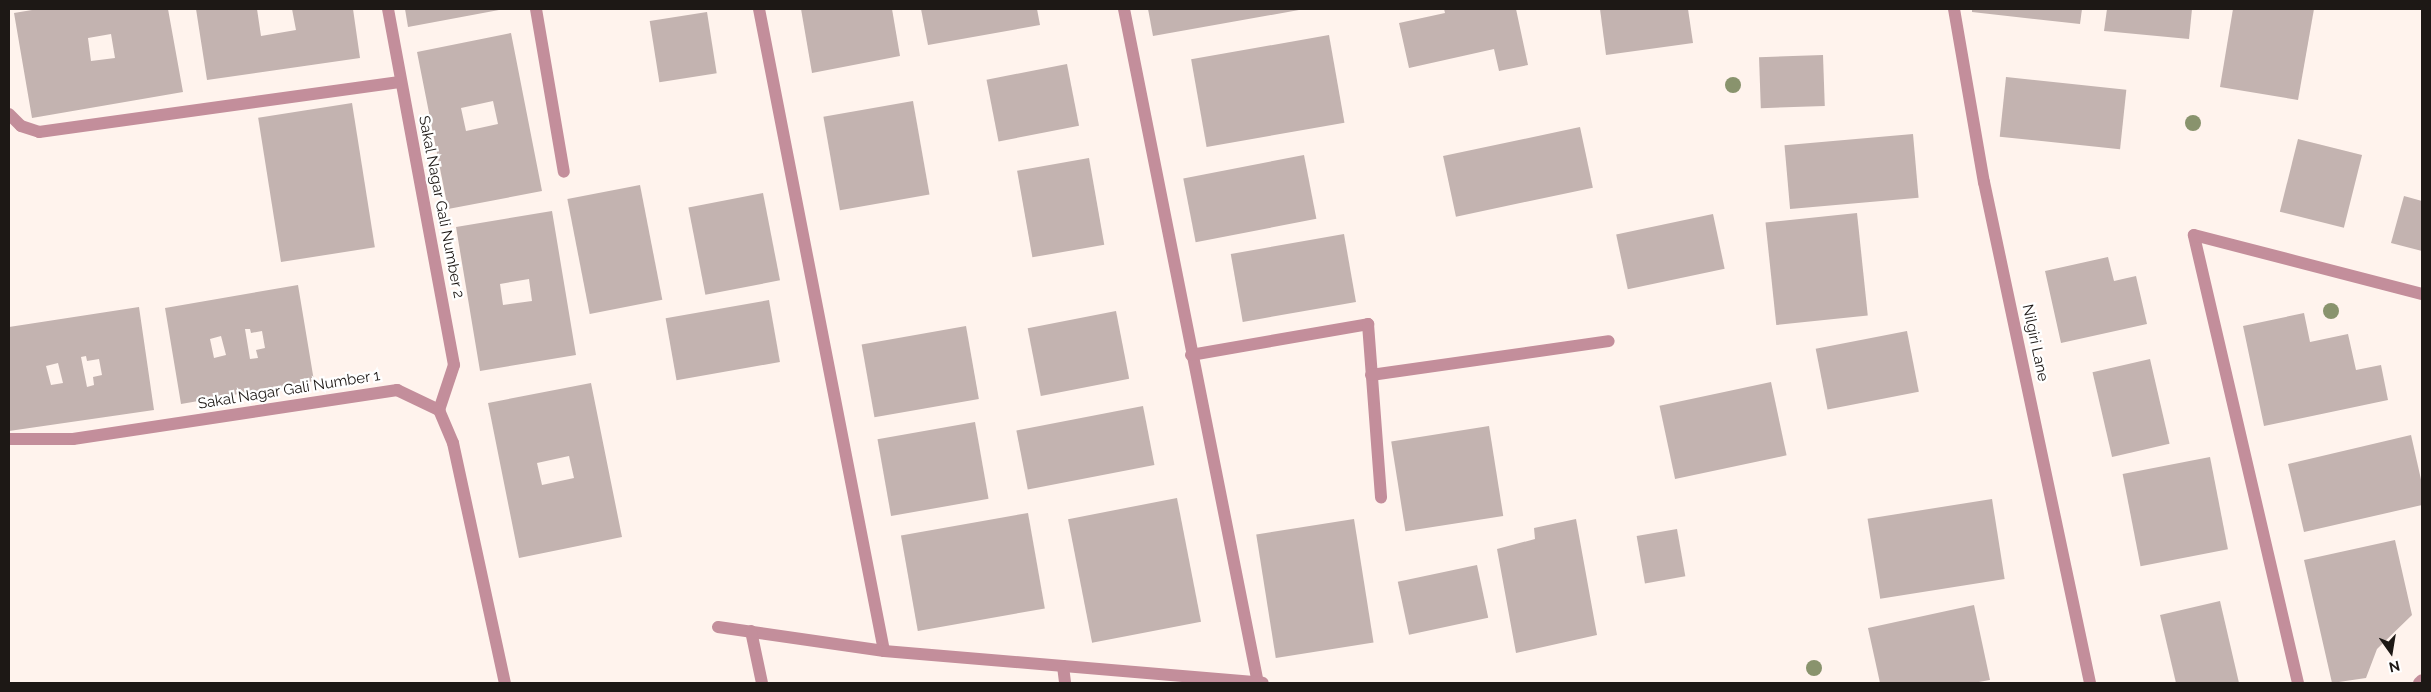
<!DOCTYPE html>
<html>
<head>
<meta charset="utf-8">
<style>
	body { margin:0 }
	#map { position:relative; width:2431px; height:692px; overflow:hidden; background:#fff3ed; font-family:Raleway,sans-serif }
	div>[style] { position:absolute }
	[style*='--x'] { left:calc(var(--x)*1px); top:calc(var(--y)*1px); width:calc(var(--w)*1px); rotate:calc(var(--a)*1deg) }
	.building>* { inset:0; background:#c3b3b0; transform-origin:0 0 }
	.lane>* { height:12px; margin:-6px; padding:0 6px; transform-origin:6px; border-radius:6px; background:#c38e9b }
	.street>* { height:12px; margin:-6px; padding:0 6px; transform-origin:6px; border-radius:6px; background:#c38e9b }
	.trees>* { width:16px; height:16px; margin:-8px; border-radius:50%; background:#89936d }
	span { translate:-50% -50%; white-space:nowrap; text-align:center; line-height:1.15; -webkit-text-stroke:4.5px #fff; paint-order:stroke }
	.street-label { font-size:15px; color:#1d1815 }
	.frame { position:absolute; inset:0; border:10px solid #1d1815; pointer-events:none }
	.north { position:absolute; left:2366px; top:627px; width:50px; height:50px; -webkit-text-stroke:4px #fff; paint-order:stroke; rotate:167deg; font-size:14px; font-weight:700; line-height:20px; text-align:center; color:#1d1815 }
	.north::after { content:''; display:block; margin:auto; width:18px; height:22px; background:#1d1815; clip-path:polygon(50% 0,100% 100%,50% 72%,0 100%) }
</style>
</head>
<body>
<div id="map">
	<div class="building">
		<i style="clip-path:polygon(evenodd,38px 9px,168px 9px,183px 92px,32px 118px,14px 13px,38px 9px,111px 34px,115px 58px,91px 61px,88px 38px,111px 34px)"></i>
		<i style="clip-path:polygon(196px 9px,257px 9px,261px 36px,296px 30px,292px 9px,353px 9px,360px 58px,207px 80px)"></i>
		<i style="clip-path:polygon(405px 9px,499px 9px,499px 10px,408px 27px)"></i>
		<i style="clip-path:polygon(801px 9px,892px 9px,900px 56px,812px 73px)"></i>
		<i style="clip-path:polygon(921px 9px,1037px 9px,1040px 25px,928px 45px)"></i>
		<i style="clip-path:polygon(1148px 9px,1299px 9px,1299px 10px,1153px 36px)"></i>
		<i style="clip-path:polygon(1444px 9px,1516px 9px,1528px 65px,1499px 71px,1494px 49px,1409px 68px,1399px 23px,1445px 13px)"></i>
		<i style="clip-path:polygon(1600px 9px,1688px 9px,1693px 43px,1606px 55px)"></i>
		<i style="clip-path:polygon(1972px 9px,2082px 9px,2080px 24px,1972px 12px)"></i>
		<i style="clip-path:polygon(2107px 9px,2192px 9px,2189px 39px,2104px 31px)"></i>
		<i style="clip-path:polygon(2233px 9px,2314px 9px,2298px 100px,2220px 87px)"></i>
		<i style="left:707px;top:12px;width:62px;height:58px;rotate:81deg"></i>
		<i style="clip-path:polygon(evenodd,511px 33px,542px 191px,448px 209px,417px 52px,511px 33px,493px 101px,498px 124px,466px 131px,461px 108px,493px 101px)"></i>
		<i style="left:1329px;top:35px;width:89px;height:140px;rotate:80deg"></i>
		<i style="left:1823px;top:55px;width:51px;height:64px;rotate:88deg"></i>
		<i style="left:1067px;top:64px;width:63px;height:82px;rotate:79deg"></i>
		<i style="left:2006px;top:77px;width:121px;height:60px;rotate:6deg"></i>
		<i style="left:913px;top:101px;width:95px;height:91px;rotate:80deg"></i>
		<i style="left:352px;top:103px;width:146px;height:95px;rotate:81deg"></i>
		<i style="left:1580px;top:127px;width:62px;height:140px;rotate:78deg"></i>
		<i style="left:1913px;top:134px;width:64px;height:129px;rotate:85deg"></i>
		<i style="left:2298px;top:139px;width:66px;height:75px;rotate:14deg"></i>
		<i style="left:1304px;top:155px;width:65px;height:123px;rotate:79deg"></i>
		<i style="left:1089px;top:158px;width:88px;height:73px;rotate:80deg"></i>
		<i style="left:640px;top:185px;width:117px;height:74px;rotate:79deg"></i>
		<i style="left:763px;top:193px;width:89px;height:76px;rotate:79deg"></i>
		<i style="clip-path:polygon(2404px 196px,2422px 201px,2422px 251px,2391px 243px)"></i>
		<i style="clip-path:polygon(evenodd,552px 211px,576px 355px,480px 371px,456px 227px,552px 211px,529px 279px,532px 301px,503px 305px,500px 284px,529px 279px)"></i>
		<i style="left:1857px;top:213px;width:103px;height:92px;rotate:84deg"></i>
		<i style="left:1713px;top:214px;width:56px;height:99px;rotate:78deg"></i>
		<i style="left:1344px;top:234px;width:69px;height:115px;rotate:80deg"></i>
		<i style="clip-path:polygon(2108px 257px,2114px 281px,2136px 276px,2147px 324px,2061px 343px,2045px 271px)"></i>
		<i style="clip-path:polygon(evenodd,298px 285px,314px 381px,181px 404px,165px 308px,298px 285px,245px 329px,250px 329px,251px 333px,262px 331px,265px 348px,256px 350px,258px 358px,250px 359px,245px 329px,298px 285px,221px 336px,226px 355px,214px 358px,210px 339px,221px 336px)"></i>
		<i style="left:769px;top:300px;width:63px;height:105px;rotate:80deg"></i>
		<i style="clip-path:polygon(evenodd,139px 307px,154px 410px,9px 431px,9px 327px,139px 307px,86px 356px,87px 361px,99px 359px,102px 375px,93px 377px,94px 385px,87px 387px,81px 357px,86px 356px,139px 307px,58px 363px,63px 383px,51px 385px,46px 366px,58px 363px)"></i>
		<i style="left:1116px;top:311px;width:69px;height:90px;rotate:79deg"></i>
		<i style="clip-path:polygon(2304px 313px,2310px 342px,2348px 334px,2356px 370px,2381px 365px,2388px 400px,2264px 426px,2243px 326px)"></i>
		<i style="left:966px;top:326px;width:74px;height:106px;rotate:80deg"></i>
		<i style="left:1907px;top:331px;width:62px;height:93px;rotate:79deg"></i>
		<i style="left:2150px;top:359px;width:87px;height:59px;rotate:77deg"></i>
		<i style="left:1771px;top:382px;width:75px;height:114px;rotate:78deg"></i>
		<i style="clip-path:polygon(evenodd,591px 383px,622px 537px,519px 558px,488px 403px,591px 383px,569px 456px,574px 478px,542px 485px,537px 463px,569px 456px)"></i>
		<i style="left:1143px;top:406px;width:60px;height:129px;rotate:79deg"></i>
		<i style="left:975px;top:422px;width:78px;height:99px;rotate:80deg"></i>
		<i style="left:1489px;top:426px;width:91px;height:99px;rotate:81deg"></i>
		<i style="clip-path:polygon(2411px 435px,2422px 484px,2422px 505px,2304px 532px,2288px 464px)"></i>
		<i style="left:2210px;top:457px;width:94px;height:89px;rotate:79deg"></i>
		<i style="left:1177px;top:498px;width:126px;height:111px;rotate:79deg"></i>
		<i style="left:1992px;top:499px;width:81px;height:126px;rotate:81deg"></i>
		<i style="left:1028px;top:513px;width:97px;height:129px;rotate:80deg"></i>
		<i style="left:1354px;top:519px;width:125px;height:99px;rotate:81deg"></i>
		<i style="clip-path:polygon(1576px 519px,1597px 635px,1516px 653px,1497px 549px,1535px 539px,1534px 528px)"></i>
		<i style="left:1677px;top:529px;width:48px;height:41px;rotate:80deg"></i>
		<i style="clip-path:polygon(2395px 540px,2412px 615px,2377px 649px,2366px 678px,2332px 683px,2304px 560px)"></i>
		<i style="left:1477px;top:565px;width:54px;height:81px;rotate:78deg"></i>
		<i style="clip-path:polygon(2220px 601px,2239px 683px,2176px 683px,2160px 615px)"></i>
		<i style="clip-path:polygon(1974px 605px,1990px 680px,1973px 683px,1880px 683px,1868px 628px)"></i>
	</div>
	<div class="lane">
		<i style="--x:2298;--y:683;--w:460;--a:-103.1"></i>
		<i style="--x:2194;--y:235;--w:236;--a:14.5"></i>
		<i style="--x:2419;--y:683;--w:4;--a:-45"></i>
	</div>
	<div class="street">
		<i style="--x:388;--y:9;--w:362;--a:79.5"></i>
		<i style="--x:454;--y:365;--w:47;--a:108.4"></i>
		<i style="--x:536;--y:9;--w:165;--a:80.3"></i>
		<i style="--x:759;--y:9;--w:654;--a:78.98"></i>
		<i style="--x:1124;--y:9;--w:687;--a:78.76"></i>
		<i style="--x:1954;--y:9;--w:176;--a:80.2"></i>
		<i style="--x:1984;--y:182;--w:512;--a:78.05"></i>
		<i style="--x:9;--y:114;--w:17;--a:45"></i>
		<i style="--x:21;--y:126;--w:19;--a:18"></i>
		<i style="--x:39;--y:132;--w:364;--a:-7.9"></i>
		<i style="--x:1191;--y:355;--w:180;--a:-9.9"></i>
		<i style="--x:1368;--y:324;--w:174;--a:85.7"></i>
		<i style="--x:1371;--y:375;--w:240;--a:-8.1"></i>
		<i style="--x:9;--y:439;--w:64;--a:0"></i>
		<i style="--x:73;--y:439;--w:328;--a:-8.6"></i>
		<i style="--x:397;--y:390;--w:47;--a:25.5"></i>
		<i style="--x:439;--y:410;--w:36;--a:67"></i>
		<i style="--x:453;--y:443;--w:246;--a:77.8"></i>
		<i style="--x:718;--y:627;--w:168;--a:8.2"></i>
		<i style="--x:884;--y:651;--w:380;--a:4.8"></i>
		<i style="--x:751;--y:631;--w:53;--a:78.1"></i>
		<i style="--x:1063;--y:666;--w:17;--a:83"></i>
	</div>
	<div class="trees">
		<i style="left:1733px;top:85px"></i>
		<i style="left:2193px;top:123px"></i>
		<i style="left:2331px;top:311px"></i>
		<i style="left:1814px;top:668px"></i>
	</div>
	<div class="street-label">
		<span style="left:441px;top:207px;rotate:79deg">Sakal Nagar Gali Number 2</span>
		<span style="left:2035px;top:343px;rotate:78deg">Nilgiri Lane</span>
		<span style="left:289px;top:390px;rotate:-9deg">Sakal Nagar Gali Number 1</span>
	</div>
	<div class="frame"></div>
	<div class="north">N</div>
</div>
</body>
</html>
